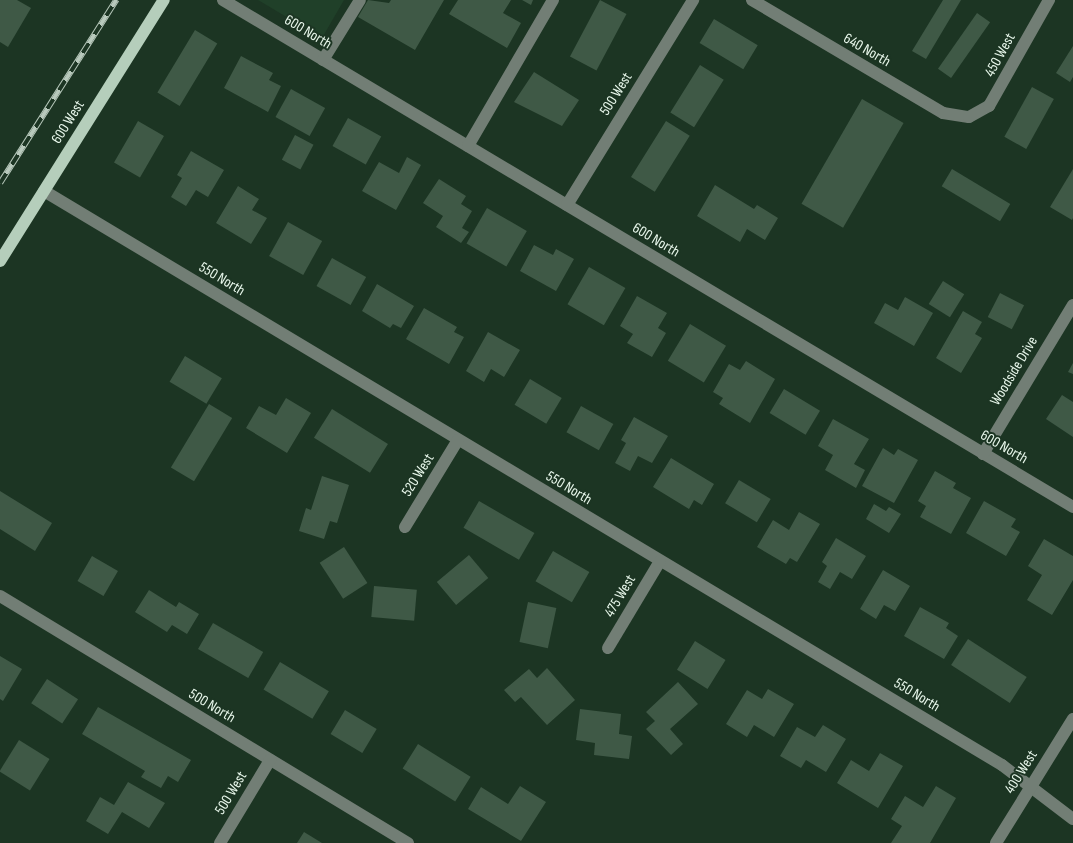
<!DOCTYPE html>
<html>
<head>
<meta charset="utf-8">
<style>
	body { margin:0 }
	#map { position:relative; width:1073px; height:843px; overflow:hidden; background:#1c3523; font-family:"Sofia Sans Condensed",sans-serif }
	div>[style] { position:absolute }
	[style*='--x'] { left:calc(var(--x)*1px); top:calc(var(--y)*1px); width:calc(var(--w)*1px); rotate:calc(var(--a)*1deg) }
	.built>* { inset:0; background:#204029 }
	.building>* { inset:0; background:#3f5946; transform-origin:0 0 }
	.minor>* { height:12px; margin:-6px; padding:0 6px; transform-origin:6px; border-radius:6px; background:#727e75 }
	.major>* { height:12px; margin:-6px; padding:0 6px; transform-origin:6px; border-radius:6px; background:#b5cebb }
	.rail>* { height:5.5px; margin-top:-2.75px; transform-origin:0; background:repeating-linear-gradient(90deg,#1c3523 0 11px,#b8c9bc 0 22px); box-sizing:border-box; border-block:1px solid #b8c9bc }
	span { translate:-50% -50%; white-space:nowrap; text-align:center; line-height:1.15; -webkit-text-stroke:4px #1c3523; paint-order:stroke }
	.street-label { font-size:15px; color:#e8f7eb }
</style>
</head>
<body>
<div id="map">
	<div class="built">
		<i style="clip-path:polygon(258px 0,344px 0,322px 38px)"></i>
	</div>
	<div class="building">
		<i style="clip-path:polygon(0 0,17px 0,31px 8px,8px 47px,0 42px)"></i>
		<i style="clip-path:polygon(368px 0,389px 3px,391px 0,444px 0,415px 50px,358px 17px)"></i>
		<i style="clip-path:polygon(458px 0,511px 0,503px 13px,521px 23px,507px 48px,449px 14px)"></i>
		<i style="clip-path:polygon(522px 0,533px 0,531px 5px)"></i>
		<i style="left:600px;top:0;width:30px;height:64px;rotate:28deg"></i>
		<i style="clip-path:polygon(943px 0,961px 0,926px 59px,912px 51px)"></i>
		<i style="left:977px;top:13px;width:16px;height:68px;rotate:35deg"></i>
		<i style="left:714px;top:19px;width:51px;height:28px;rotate:31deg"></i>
		<i style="left:195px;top:30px;width:26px;height:73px;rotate:31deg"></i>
		<i style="clip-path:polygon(1073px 46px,1073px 77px,1070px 82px,1056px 73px)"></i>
		<i style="clip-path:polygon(241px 56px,273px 73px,269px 80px,281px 86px,268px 112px,224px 88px)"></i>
		<i style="left:700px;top:65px;width:28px;height:56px;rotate:32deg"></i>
		<i style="clip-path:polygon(534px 72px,579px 100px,562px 126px,514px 102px)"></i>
		<i style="left:1032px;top:87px;width:25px;height:57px;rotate:29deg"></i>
		<i style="left:291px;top:89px;width:39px;height:32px;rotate:29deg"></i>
		<i style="left:862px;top:99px;width:48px;height:121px;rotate:30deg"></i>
		<i style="left:348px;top:118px;width:38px;height:32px;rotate:29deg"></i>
		<i style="left:138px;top:121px;width:30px;height:48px;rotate:30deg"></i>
		<i style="left:666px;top:121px;width:28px;height:66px;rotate:32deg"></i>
		<i style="left:295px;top:135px;width:21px;height:28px;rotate:28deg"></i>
		<i style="clip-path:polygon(191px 151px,224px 170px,208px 197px,196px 190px,186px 206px,171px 197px,182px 178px,177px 175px)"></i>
		<i style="clip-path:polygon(407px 157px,421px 165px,396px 210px,362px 191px,379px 162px,399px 173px)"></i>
		<i style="left:952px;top:169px;width:68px;height:20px;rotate:31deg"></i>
		<i style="clip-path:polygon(1073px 169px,1073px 218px,1072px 220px,1050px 207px)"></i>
		<i style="clip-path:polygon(439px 179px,466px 196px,461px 204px,472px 211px,462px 228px,469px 232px,461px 243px,436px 227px,443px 216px,423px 203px)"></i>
		<i style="clip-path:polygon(715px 185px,754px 209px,757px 205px,778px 218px,765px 240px,747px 229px,740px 242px,697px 216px)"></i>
		<i style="clip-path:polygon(238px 186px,259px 199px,252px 210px,267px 218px,251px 244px,216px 223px)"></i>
		<i style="left:487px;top:208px;width:46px;height:41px;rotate:30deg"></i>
		<i style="left:288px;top:222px;width:39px;height:39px;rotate:29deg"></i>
		<i style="clip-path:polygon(534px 245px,553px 255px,556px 249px,574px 259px,556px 291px,520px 271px)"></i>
		<i style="left:332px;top:258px;width:39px;height:32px;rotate:29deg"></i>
		<i style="left:589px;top:267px;width:42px;height:43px;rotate:30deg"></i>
		<i style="left:943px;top:281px;width:25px;height:27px;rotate:32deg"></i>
		<i style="clip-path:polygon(377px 284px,414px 306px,401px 328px,393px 324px,390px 328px,362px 311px)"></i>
		<i style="left:1000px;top:293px;width:27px;height:27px;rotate:27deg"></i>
		<i style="clip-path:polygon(637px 296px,667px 313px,658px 328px,666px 333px,652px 357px,627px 343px,633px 334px,620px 326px)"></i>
		<i style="clip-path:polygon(905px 297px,933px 313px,914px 346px,874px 323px,885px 303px,898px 310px)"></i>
		<i style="clip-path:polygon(424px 308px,457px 327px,454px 332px,464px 337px,449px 364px,406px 339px)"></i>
		<i style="clip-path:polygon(963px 311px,982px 322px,975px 334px,982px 338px,961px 373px,936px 358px)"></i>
		<i style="left:690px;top:324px;width:42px;height:43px;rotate:31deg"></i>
		<i style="clip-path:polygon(488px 332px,520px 350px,504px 377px,491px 369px,484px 382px,466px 371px)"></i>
		<i style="left:185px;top:356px;width:43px;height:30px;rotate:31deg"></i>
		<i style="clip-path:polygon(746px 361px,775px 379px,750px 423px,719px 404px,723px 398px,713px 392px,729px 364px,740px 370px)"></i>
		<i style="clip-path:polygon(1073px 363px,1073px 374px,1068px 372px)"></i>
		<i style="left:530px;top:379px;width:37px;height:30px;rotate:31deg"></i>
		<i style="left:784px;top:389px;width:42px;height:28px;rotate:31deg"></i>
		<i style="clip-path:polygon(1062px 395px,1073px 402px,1073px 437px,1046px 419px)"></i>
		<i style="clip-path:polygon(286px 398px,311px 413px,287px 453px,246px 428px,259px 406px,276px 415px)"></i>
		<i style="left:209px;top:404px;width:27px;height:74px;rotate:31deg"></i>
		<i style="left:581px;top:406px;width:37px;height:30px;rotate:29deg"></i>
		<i style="left:332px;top:409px;width:66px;height:34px;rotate:32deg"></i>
		<i style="clip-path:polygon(634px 417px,668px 436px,652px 463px,638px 456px,630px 471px,615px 463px,626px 443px,621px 440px)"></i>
		<i style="clip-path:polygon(833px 419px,869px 439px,854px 464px,865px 470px,856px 488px,825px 470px,833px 455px,818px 446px)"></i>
		<i style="clip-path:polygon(883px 448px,894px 455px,898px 449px,918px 460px,894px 503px,862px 486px)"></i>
		<i style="clip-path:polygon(671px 458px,714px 484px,702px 505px,694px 500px,689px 509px,653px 487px)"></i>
		<i style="clip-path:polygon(935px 471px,956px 483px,953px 488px,971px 498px,951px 534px,920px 517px,926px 506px,918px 501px)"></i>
		<i style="clip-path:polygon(322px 476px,349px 485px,337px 523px,330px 521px,324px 539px,299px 531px,306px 508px,311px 510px)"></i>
		<i style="left:739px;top:480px;width:37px;height:27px;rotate:31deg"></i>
		<i style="clip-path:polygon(0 491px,52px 523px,35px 551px,0 529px)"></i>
		<i style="left:479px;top:501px;width:64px;height:31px;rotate:30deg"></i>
		<i style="clip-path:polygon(984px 501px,1016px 519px,1011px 527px,1020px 532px,1006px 556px,966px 533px)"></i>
		<i style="clip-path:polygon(874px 504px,886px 511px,889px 507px,901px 514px,889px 533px,866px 519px)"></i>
		<i style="clip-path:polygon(799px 512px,820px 524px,797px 562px,790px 558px,786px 564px,757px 547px,773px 520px,789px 530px)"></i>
		<i style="clip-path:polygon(836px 538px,866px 556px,852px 579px,840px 572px,830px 589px,818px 582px,827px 566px,822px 562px)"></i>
		<i style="clip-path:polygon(1044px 539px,1073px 556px,1073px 580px,1052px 615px,1027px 600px,1042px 575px,1028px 566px)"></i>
		<i style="left:344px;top:547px;width:43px;height:29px;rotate:57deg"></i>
		<i style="left:553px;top:551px;width:42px;height:35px;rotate:30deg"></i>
		<i style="left:469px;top:555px;width:30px;height:42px;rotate:50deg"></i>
		<i style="left:92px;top:556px;width:30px;height:29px;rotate:30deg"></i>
		<i style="clip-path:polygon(883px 570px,910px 586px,895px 611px,884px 605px,876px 619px,860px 609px)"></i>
		<i style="left:374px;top:586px;width:43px;height:31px;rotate:5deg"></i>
		<i style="clip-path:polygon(149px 590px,176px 607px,179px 602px,199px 614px,187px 634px,172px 625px,167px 632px,135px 612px)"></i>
		<i style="left:528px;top:602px;width:29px;height:41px;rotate:12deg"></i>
		<i style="clip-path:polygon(920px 607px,949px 623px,946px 628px,958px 636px,944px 659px,904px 636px)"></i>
		<i style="left:213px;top:623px;width:58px;height:30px;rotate:30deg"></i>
		<i style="left:968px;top:639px;width:70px;height:31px;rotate:33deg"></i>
		<i style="left:695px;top:641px;width:36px;height:34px;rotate:32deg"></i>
		<i style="clip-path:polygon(0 656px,22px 669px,3px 701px,0 699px)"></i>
		<i style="left:280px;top:662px;width:57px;height:32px;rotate:31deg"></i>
		<i style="clip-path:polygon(547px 668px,575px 700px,547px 725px,521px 697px,515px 702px,504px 690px,529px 669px,537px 678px)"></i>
		<i style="left:47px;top:679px;width:37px;height:29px;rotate:33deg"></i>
		<i style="clip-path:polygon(678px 682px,698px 704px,670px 729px,683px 744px,671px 755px,646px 729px,655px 721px,646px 712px)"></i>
		<i style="clip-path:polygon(768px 689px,794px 704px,774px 737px,754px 725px,747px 737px,726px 724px,747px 690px,762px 699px)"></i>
		<i style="clip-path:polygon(98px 707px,191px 760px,178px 782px,168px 776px,161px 788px,141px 777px,145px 771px,82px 734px)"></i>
		<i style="clip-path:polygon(580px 709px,621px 714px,619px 734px,632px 736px,629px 759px,594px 755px,595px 743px,576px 740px)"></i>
		<i style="left:345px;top:710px;width:37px;height:28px;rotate:31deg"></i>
		<i style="clip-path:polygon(823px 725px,846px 739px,826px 772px,806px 760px,801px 768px,780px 756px,797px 727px,815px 737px)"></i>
		<i style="left:19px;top:740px;width:36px;height:37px;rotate:32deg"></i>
		<i style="left:418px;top:744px;width:62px;height:29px;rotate:32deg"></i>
		<i style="clip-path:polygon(880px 753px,903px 766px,878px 808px,837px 783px,851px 760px,869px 771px)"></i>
		<i style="clip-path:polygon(128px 782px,165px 803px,149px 828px,122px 812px,108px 834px,86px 821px,100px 797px,114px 805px)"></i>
		<i style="clip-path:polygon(520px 786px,546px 802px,521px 841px,468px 809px,481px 787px,508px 804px)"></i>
		<i style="clip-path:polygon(936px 786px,956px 798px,930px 843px,891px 843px,902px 826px,891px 819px,905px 796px,923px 807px)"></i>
		<i style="clip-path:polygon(304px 832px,322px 843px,297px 843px)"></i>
	</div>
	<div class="minor">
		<i style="--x:223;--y:0;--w:990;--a:30.81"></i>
		<i style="--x:752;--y:0;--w:222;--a:30.6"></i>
		<i style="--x:943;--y:113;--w:26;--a:9"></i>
		<i style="--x:969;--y:117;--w:23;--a:-29"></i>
		<i style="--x:989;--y:106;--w:122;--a:-60.5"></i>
		<i style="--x:323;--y:60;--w:70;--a:-58.3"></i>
		<i style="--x:468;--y:146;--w:169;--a:-59.8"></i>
		<i style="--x:44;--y:191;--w:1117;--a:30.93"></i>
		<i style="--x:1002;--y:765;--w:89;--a:37.3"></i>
		<i style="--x:567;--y:205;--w:241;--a:-58.4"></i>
		<i style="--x:983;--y:454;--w:174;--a:-58.9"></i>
		<i style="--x:405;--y:527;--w:102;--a:-58.7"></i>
		<i style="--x:0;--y:596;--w:477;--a:31.2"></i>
		<i style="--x:608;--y:648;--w:101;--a:-59.1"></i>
		<i style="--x:220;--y:843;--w:97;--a:-58.9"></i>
		<i style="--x:996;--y:843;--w:146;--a:-58.2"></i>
	</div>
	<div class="major">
		<i style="--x:0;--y:261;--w:308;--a:-57.9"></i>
	</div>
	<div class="rail">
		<i style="--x:0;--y:183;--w:217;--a:-57.6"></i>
	</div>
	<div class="street-label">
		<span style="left:308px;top:32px;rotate:31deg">600 North</span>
		<span style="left:867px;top:50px;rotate:30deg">640 North</span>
		<span style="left:1000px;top:55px;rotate:-61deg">450 West</span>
		<span style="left:616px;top:94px;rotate:-58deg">500 West</span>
		<span style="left:68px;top:122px;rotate:-58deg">600 West</span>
		<span style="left:656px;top:240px;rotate:31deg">600 North</span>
		<span style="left:222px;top:279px;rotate:31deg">550 North</span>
		<span style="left:1014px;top:371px;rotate:-59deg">Woodside Drive</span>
		<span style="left:1004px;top:447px;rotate:30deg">600 North</span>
		<span style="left:418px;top:475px;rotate:-58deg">520 West</span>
		<span style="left:569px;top:488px;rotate:31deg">550 North</span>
		<span style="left:620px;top:596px;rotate:-59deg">475 West</span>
		<span style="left:917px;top:695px;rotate:31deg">550 North</span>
		<span style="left:212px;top:706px;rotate:31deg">500 North</span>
		<span style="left:1021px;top:772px;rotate:-58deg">400 West</span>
		<span style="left:231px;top:793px;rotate:-59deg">500 West</span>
	</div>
</div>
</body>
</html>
